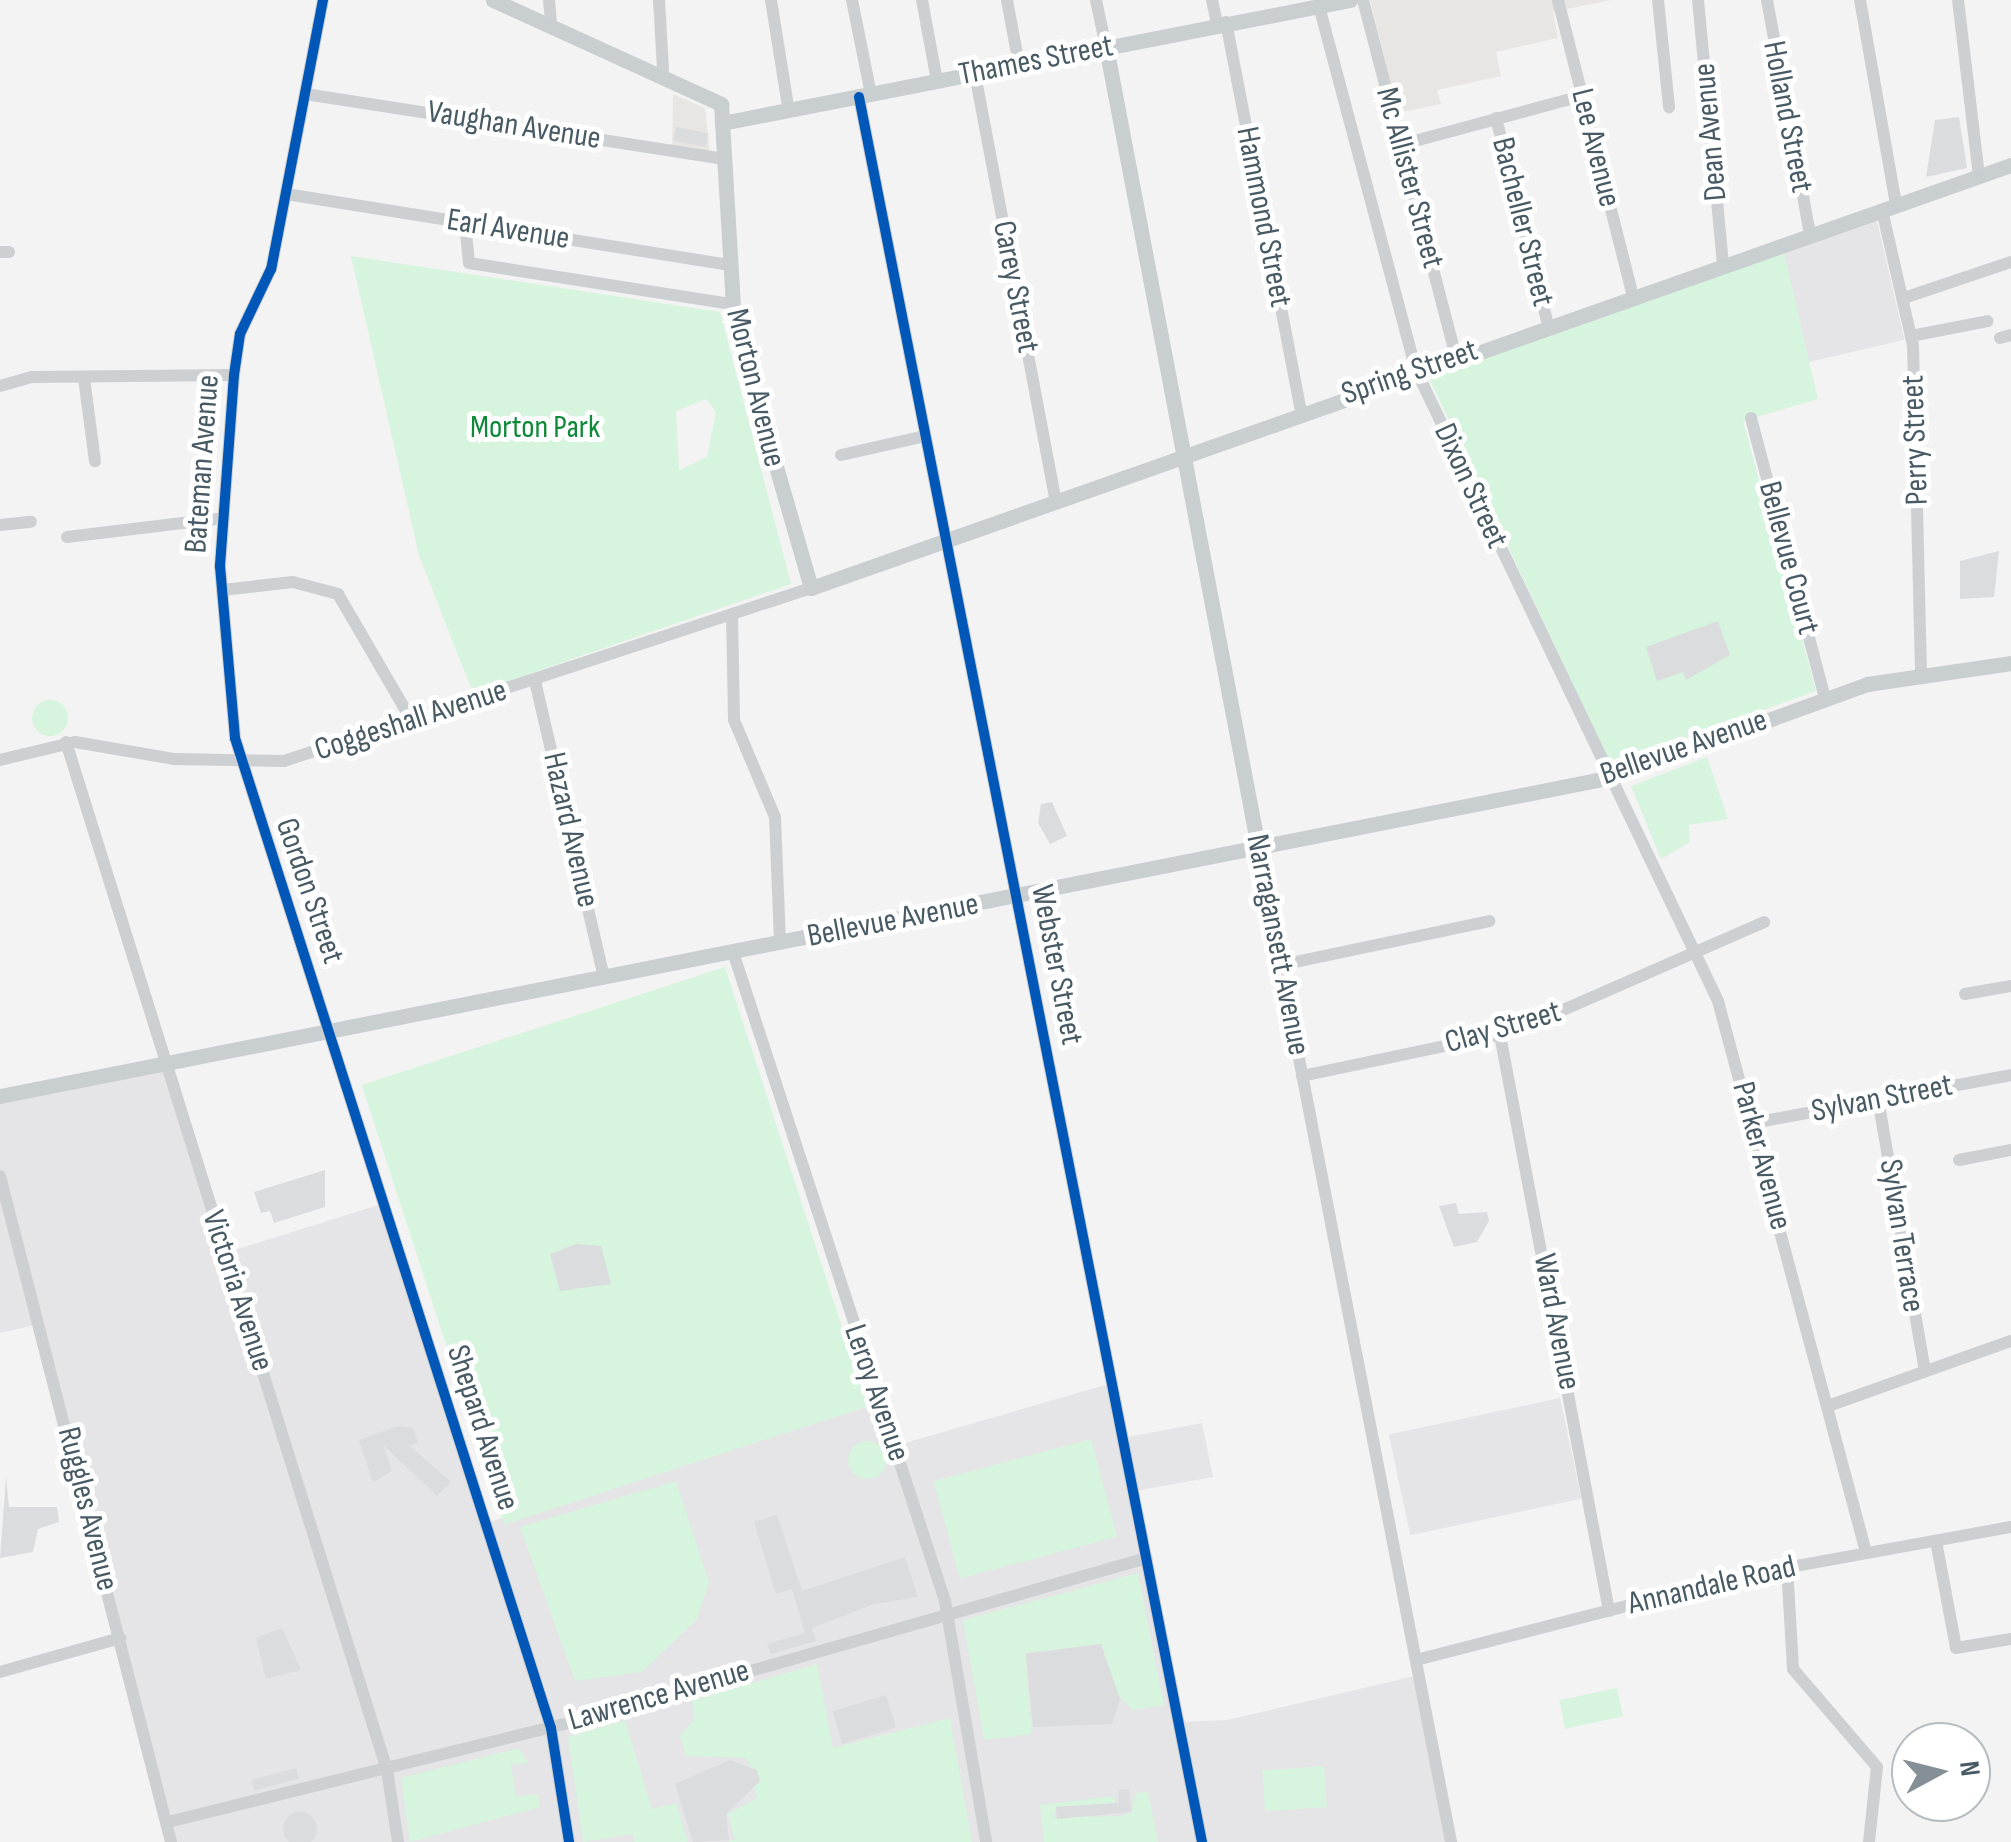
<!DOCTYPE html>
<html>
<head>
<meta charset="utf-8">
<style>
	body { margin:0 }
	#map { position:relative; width:2011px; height:1842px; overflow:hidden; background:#f4f3f3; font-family:"Sofia Sans Condensed",sans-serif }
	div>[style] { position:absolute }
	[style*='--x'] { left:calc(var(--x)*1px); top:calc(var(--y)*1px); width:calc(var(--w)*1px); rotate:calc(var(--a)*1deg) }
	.commercial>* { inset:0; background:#e8e6e2 }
	.education>* { inset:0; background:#e5e4e6; transform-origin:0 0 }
	.green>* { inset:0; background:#d6f4de; transform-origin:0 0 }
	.round { border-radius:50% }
	.building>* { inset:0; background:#dbdcde; transform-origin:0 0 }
	.minor>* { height:12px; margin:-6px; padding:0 6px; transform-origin:6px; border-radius:6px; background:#cdd0d2 }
	.major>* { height:15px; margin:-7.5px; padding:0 7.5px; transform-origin:7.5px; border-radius:7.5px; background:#c9ced1 }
	.cycleway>* { height:10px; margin:-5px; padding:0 5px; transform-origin:5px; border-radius:5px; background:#0057b8 }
	span { translate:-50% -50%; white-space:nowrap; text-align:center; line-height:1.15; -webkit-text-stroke:10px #fff; paint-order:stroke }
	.street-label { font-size:32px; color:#485a63 }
	.park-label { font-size:32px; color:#0d8939 }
	.north { position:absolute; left:1891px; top:1722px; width:100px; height:100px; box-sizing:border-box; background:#fff; border:2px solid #b6bdc1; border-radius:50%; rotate:83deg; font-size:28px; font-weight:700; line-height:40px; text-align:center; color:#485a63 }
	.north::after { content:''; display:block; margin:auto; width:35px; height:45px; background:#849095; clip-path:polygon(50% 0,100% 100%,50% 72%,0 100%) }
</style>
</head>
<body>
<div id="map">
	<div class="commercial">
		<i style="clip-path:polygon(1370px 0,1611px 0,1553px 12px,1558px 38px,1496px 52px,1501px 76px,1437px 90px,1441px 104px,1398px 113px)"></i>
		<i style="clip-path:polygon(673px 94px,705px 108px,710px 155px,672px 149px)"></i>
	</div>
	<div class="education">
		<i style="left:1877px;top:221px;width:122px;height:98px;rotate:77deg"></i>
		<i style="clip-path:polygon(163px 1065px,225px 1253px,385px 1203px,486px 1523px,880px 1403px,895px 1446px,1112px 1383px,1123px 1438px,1202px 1423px,1213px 1477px,1135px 1491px,1179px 1722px,1227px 1720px,1419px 1675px,1451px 1842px,171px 1842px,35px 1325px,0 1333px,0 1096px)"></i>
		<i style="left:1560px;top:1398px;width:103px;height:175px;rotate:78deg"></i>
	</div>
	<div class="green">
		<i style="clip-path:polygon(1784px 253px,1818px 399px,1743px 421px,1816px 691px,1611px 765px,1428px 376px)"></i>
		<i style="clip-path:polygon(evenodd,351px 256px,720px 312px,791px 584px,473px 693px,419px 556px,351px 256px,706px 399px,716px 412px,707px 457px,679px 470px,676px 411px,706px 399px)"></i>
		<i class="round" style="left:32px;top:700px;width:36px;height:36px"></i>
		<i style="clip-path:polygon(1707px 757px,1728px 819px,1689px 825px,1690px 842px,1661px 859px,1631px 786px)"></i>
		<i style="left:725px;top:967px;width:462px;height:382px;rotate:72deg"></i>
		<i style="left:1091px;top:1439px;width:101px;height:163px;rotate:75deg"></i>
		<i class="round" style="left:848px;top:1441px;width:38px;height:38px"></i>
		<i style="clip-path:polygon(676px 1481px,709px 1582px,697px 1619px,642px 1672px,575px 1681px,520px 1527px)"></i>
		<i style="clip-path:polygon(1138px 1573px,1164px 1705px,1133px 1710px,1118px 1695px,1101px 1644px,1025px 1653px,1032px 1734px,984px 1740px,963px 1620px)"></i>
		<i style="clip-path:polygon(817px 1664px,833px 1748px,950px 1718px,972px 1842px,728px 1842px,735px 1839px,728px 1814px,757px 1798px,753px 1784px,761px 1781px,745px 1758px,686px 1756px,680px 1736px,694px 1720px,692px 1701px)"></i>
		<i style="left:1617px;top:1688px;width:29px;height:59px;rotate:78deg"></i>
		<i style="clip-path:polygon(625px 1720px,652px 1809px,676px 1803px,688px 1842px,634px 1842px,633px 1834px,583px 1842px,568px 1737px)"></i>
		<i style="clip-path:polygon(519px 1748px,528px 1763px,511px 1765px,516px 1797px,538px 1794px,540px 1807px,410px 1842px,401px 1778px)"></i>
		<i style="left:1324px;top:1766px;width:41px;height:62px;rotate:86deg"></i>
		<i style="clip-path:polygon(1148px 1792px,1158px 1842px,1044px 1842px,1040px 1805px,1114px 1796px,1115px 1803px,1057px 1807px,1053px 1817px,1119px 1816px,1132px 1813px,1135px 1793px)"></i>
	</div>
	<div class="building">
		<i style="clip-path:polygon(1959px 117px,1967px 168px,1926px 177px,1935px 120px)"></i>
		<i style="left:676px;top:127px;width:33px;height:14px;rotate:11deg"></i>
		<i style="clip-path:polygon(1999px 551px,1994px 597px,1960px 599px,1960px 561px)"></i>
		<i style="clip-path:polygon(1718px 621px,1730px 655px,1686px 680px,1683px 672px,1657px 681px,1646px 647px)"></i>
		<i style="clip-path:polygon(1052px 802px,1067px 836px,1050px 844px,1038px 823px,1041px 804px)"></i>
		<i style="clip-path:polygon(325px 1170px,325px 1207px,274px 1223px,270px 1211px,261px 1213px,254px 1192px)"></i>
		<i style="clip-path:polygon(1456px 1203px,1459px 1214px,1487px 1212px,1489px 1221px,1477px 1242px,1454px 1247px,1439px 1206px)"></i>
		<i style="clip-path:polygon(576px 1244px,601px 1246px,611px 1284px,560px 1291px,550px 1254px)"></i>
		<i style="clip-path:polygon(398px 1426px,413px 1428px,418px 1443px,410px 1446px,451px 1482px,437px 1496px,383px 1445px,392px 1471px,373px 1482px,359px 1440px)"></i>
		<i style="clip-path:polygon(6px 1477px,9px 1507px,57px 1507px,59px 1522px,38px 1529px,33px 1552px,0 1558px)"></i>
		<i style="clip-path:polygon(777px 1515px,802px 1591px,905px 1557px,918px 1597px,874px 1604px,812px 1628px,816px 1641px,771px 1654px,767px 1644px,805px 1633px,792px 1589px,776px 1594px,754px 1522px)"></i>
		<i style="clip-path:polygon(282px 1628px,301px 1670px,266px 1679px,256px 1638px)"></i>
		<i style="clip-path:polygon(1101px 1644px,1120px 1699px,1112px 1724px,1033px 1727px,1026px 1654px)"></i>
		<i style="left:886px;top:1695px;width:34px;height:56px;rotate:73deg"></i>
		<i style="clip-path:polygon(730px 1760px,757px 1770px,760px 1781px,726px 1814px,729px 1840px,693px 1842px,675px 1784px)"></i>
		<i style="left:296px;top:1768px;width:11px;height:46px;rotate:75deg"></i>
		<i style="clip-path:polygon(1129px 1789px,1131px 1812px,1057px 1819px,1056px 1807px,1119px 1803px,1118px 1790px)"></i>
		<i class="round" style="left:283px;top:1812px;width:34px;height:34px"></i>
	</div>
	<div class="minor">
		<i style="--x:323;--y:0;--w:274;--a:100.9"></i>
		<i style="--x:271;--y:269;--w:72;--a:115.5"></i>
		<i style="--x:240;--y:334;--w:41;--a:98.3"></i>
		<i style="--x:234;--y:375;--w:192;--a:94.2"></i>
		<i style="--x:220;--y:566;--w:173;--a:85"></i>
		<i style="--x:235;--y:738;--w:1039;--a:72.3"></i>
		<i style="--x:551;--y:1728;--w:115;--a:81"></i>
		<i style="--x:549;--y:0;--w:24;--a:85"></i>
		<i style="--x:659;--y:0;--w:70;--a:86.7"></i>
		<i style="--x:771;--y:0;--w:113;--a:80.9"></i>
		<i style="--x:852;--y:0;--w:96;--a:78.6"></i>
		<i style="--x:922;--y:0;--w:82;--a:79.5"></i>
		<i style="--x:1007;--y:0;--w:66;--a:79.5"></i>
		<i style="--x:1096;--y:0;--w:48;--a:78"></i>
		<i style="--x:1212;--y:0;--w:25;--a:78"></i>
		<i style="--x:1363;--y:0;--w:368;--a:75.4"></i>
		<i style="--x:1558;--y:0;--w:306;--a:75.8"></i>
		<i style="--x:1658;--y:0;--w:108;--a:84.1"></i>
		<i style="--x:1698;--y:0;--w:266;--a:84.6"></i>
		<i style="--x:1767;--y:0;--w:238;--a:79.6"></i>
		<i style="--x:1860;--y:0;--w:208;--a:80"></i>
		<i style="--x:1958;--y:0;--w:177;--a:83.2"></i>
		<i style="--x:1319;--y:6;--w:377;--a:75.1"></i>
		<i style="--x:1416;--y:370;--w:700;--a:64.42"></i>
		<i style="--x:1718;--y:1001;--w:571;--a:74.97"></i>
		<i style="--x:1226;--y:22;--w:396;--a:79.1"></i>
		<i style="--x:975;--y:74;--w:432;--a:79.3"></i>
		<i style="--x:305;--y:94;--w:423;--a:8.8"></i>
		<i style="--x:859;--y:97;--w:1778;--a:78.88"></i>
		<i style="--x:1496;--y:118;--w:213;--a:75.9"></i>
		<i style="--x:1400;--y:145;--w:188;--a:-15.1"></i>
		<i style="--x:286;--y:194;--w:450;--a:9.1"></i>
		<i style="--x:1882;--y:210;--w:139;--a:77.1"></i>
		<i style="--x:1913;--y:345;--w:328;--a:88.6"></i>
		<i style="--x:465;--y:223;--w:40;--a:84.3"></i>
		<i style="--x:469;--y:263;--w:266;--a:8.9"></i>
		<i style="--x:0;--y:252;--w:9;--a:0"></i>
		<i style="--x:1904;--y:298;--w:113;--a:-18.6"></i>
		<i style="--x:1911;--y:336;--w:78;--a:-11"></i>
		<i style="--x:2000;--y:338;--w:11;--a:-15"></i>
		<i style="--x:84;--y:378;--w:84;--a:82.5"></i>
		<i style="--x:0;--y:386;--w:33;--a:-16"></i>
		<i style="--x:32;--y:377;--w:202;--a:-0.6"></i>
		<i style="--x:1751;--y:418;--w:291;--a:75.2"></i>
		<i style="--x:841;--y:455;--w:86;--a:-12.7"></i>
		<i style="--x:0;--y:525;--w:31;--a:-6"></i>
		<i style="--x:67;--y:537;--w:158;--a:-6.9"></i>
		<i style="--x:222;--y:590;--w:71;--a:-6.4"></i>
		<i style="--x:293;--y:582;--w:47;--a:14.9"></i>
		<i style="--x:338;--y:594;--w:147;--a:59.8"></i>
		<i style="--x:732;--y:614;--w:106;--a:88.9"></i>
		<i style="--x:734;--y:720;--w:105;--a:67.1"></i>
		<i style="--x:775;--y:817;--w:126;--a:87.7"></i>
		<i style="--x:535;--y:681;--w:305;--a:76.9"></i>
		<i style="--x:66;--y:742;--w:1077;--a:72.66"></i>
		<i style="--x:387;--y:1770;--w:73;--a:81.3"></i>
		<i style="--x:0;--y:760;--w:77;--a:-13.5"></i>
		<i style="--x:75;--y:742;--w:100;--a:9.7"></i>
		<i style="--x:174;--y:759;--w:110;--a:1"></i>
		<i style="--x:284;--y:761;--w:555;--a:-18.17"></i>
		<i style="--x:1258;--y:847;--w:1014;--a:79.02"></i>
		<i style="--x:733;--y:952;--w:683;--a:71.91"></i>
		<i style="--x:945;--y:1601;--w:244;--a:80.3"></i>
		<i style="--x:1281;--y:965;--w:213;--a:-11.9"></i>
		<i style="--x:1965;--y:994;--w:47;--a:-9.9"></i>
		<i style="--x:1500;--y:1035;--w:586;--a:79.28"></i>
		<i style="--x:1302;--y:1076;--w:218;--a:-11.9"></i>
		<i style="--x:1515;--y:1031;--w:272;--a:-23.6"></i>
		<i style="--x:1878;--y:1099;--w:276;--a:80.2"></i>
		<i style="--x:1753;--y:1123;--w:262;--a:-10.5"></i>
		<i style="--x:1959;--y:1160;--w:53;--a:-10.9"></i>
		<i style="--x:0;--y:1176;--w:688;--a:75.6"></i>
		<i style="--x:1828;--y:1406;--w:194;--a:-19.6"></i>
		<i style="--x:1936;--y:1541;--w:109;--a:79.4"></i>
		<i style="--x:1956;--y:1648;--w:56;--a:-9.3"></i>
		<i style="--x:1787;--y:1567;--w:102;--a:86.6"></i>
		<i style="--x:1793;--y:1669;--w:129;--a:49.4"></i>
		<i style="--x:1877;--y:1767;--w:75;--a:96.1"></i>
		<i style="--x:1416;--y:1660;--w:347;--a:-14.4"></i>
		<i style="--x:1752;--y:1574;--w:263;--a:-10.3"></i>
		<i style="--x:0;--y:1672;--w:125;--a:-15.8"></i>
		<i style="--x:168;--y:1822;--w:405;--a:-13.9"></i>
		<i style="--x:561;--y:1725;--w:609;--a:-15.91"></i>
	</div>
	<div class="major">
		<i style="--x:493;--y:0;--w:251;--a:24.5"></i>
		<i style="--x:721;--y:104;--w:217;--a:86.6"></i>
		<i style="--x:734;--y:321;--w:278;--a:73.9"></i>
		<i style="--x:811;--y:588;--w:1272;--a:-19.42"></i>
		<i style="--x:1106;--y:47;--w:814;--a:79.24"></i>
		<i style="--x:722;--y:123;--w:640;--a:-11.08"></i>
		<i style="--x:0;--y:1096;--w:1639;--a:-11.19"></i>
		<i style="--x:1608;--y:778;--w:276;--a:-19.9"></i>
		<i style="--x:1867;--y:684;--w:146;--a:-8.3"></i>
	</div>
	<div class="cycleway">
		<i style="--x:323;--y:0;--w:274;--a:100.9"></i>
		<i style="--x:271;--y:269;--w:72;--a:115.5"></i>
		<i style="--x:240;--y:334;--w:41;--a:98.3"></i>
		<i style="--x:234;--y:375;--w:192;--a:94.2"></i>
		<i style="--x:220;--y:566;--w:173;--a:85"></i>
		<i style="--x:235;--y:738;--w:1039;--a:72.3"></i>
		<i style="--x:551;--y:1728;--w:115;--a:81"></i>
		<i style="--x:859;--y:97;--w:1778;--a:78.88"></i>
	</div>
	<div class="street-label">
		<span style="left:1036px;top:61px;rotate:-11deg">Thames Street</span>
		<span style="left:1787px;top:117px;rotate:79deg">Holland Street</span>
		<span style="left:514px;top:126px;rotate:9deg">Vaughan Avenue</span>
		<span style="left:1711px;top:132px;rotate:-95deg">Dean Avenue</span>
		<span style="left:1595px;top:148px;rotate:76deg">Lee Avenue</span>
		<span style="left:1409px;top:178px;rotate:75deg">Mc Allister Street</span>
		<span style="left:1263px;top:217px;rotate:79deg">Hammond Street</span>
		<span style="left:1522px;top:222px;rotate:76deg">Bacheller Street</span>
		<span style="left:508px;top:230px;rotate:9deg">Earl Avenue</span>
		<span style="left:1015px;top:287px;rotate:79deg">Carey Street</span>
		<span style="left:1410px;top:373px;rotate:-19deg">Spring Street</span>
		<span style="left:755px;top:388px;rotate:76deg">Morton Avenue</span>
		<span style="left:1916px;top:440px;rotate:-92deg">Perry Street</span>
		<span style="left:203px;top:464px;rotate:-86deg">Bateman Avenue</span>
		<span style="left:1470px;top:486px;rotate:65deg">Dixon Street</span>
		<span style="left:1788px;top:558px;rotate:75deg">Bellevue Court</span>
		<span style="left:411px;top:721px;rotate:-18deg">Coggeshall Avenue</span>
		<span style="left:1684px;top:748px;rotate:-19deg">Bellevue Avenue</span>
		<span style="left:570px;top:830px;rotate:77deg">Hazard Avenue</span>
		<span style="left:309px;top:891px;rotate:71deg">Gordon Street</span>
		<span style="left:893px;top:921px;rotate:-11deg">Bellevue Avenue</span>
		<span style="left:1277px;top:945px;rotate:79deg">Narragansett Avenue</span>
		<span style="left:1056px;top:965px;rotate:79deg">Webster Street</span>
		<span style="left:1503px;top:1028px;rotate:-16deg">Clay Street</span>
		<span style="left:1882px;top:1099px;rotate:-11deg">Sylvan Street</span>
		<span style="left:1761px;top:1156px;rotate:75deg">Parker Avenue</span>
		<span style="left:1901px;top:1236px;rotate:81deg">Sylvan Terrace</span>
		<span style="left:237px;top:1291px;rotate:72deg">Victoria Avenue</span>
		<span style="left:1556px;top:1322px;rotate:79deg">Ward Avenue</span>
		<span style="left:876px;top:1393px;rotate:71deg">Leroy Avenue</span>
		<span style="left:482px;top:1428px;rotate:72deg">Shepard Avenue</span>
		<span style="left:87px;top:1509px;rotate:76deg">Ruggles Avenue</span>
		<span style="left:1712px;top:1586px;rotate:-13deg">Annandale Road</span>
		<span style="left:659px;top:1696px;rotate:-16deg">Lawrence Avenue</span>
	</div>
	<div class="park-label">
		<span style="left:535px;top:428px">Morton Park</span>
	</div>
	<div class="north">N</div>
</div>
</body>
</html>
